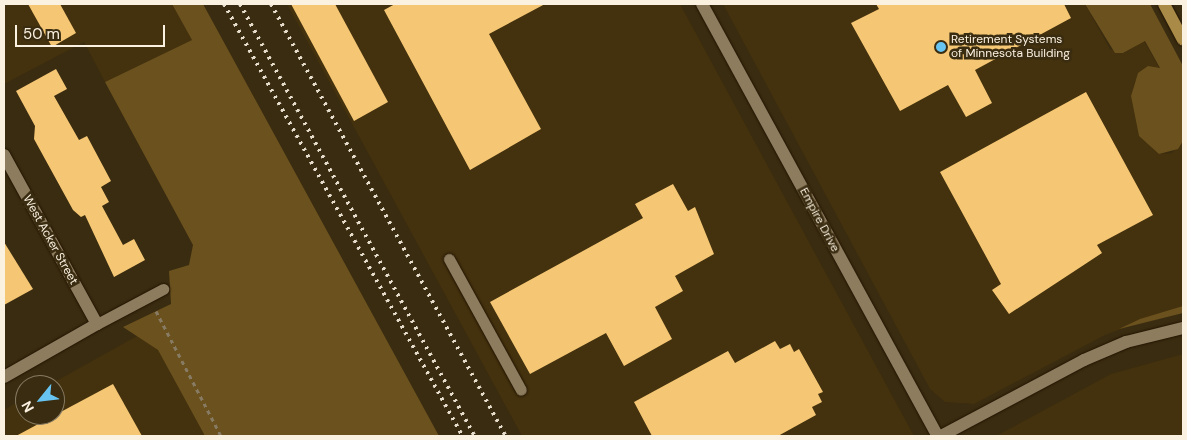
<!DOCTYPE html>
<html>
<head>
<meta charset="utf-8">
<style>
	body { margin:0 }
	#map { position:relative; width:1187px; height:440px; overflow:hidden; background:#3a2c10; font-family:"DM Sans",sans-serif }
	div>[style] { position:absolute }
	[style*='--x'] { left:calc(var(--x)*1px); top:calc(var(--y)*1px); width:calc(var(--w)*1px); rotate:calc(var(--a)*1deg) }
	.built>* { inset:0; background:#44310d }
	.green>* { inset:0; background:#6b511e }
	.building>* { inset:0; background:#f5c774 }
	.path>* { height:3px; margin-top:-1.5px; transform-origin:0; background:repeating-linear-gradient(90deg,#877b63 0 4px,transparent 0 8px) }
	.roads { filter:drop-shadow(0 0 1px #211400) drop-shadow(0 0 1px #211400) }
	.service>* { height:11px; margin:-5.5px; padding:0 5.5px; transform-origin:5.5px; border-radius:5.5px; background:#8e7c5f }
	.minor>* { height:12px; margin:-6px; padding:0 6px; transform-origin:6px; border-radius:6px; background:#8e7c5f }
	.secondary>* { height:12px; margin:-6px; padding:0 6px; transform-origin:6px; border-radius:6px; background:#a98a47 }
	.rail>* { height:4px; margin-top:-2px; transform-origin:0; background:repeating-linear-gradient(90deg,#e7ddcc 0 2.5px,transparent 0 7.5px) }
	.dots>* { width:14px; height:14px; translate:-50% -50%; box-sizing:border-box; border:2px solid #3a2c10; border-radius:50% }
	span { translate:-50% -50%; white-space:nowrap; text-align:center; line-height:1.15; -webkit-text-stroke:5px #3a2c10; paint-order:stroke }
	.poi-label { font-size:12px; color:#faf1e1 }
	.left { translate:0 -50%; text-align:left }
	.street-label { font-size:12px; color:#faf1e1 }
	.frame { position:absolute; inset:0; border:5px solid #faf1e1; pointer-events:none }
	.north { position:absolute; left:15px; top:375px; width:50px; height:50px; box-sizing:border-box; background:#3a2c10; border:1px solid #877b64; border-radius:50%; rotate:241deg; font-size:14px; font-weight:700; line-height:20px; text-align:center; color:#faf1e1 }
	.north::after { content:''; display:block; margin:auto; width:18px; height:22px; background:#68c4f0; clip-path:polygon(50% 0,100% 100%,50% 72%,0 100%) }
	.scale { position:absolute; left:15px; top:25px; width:150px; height:22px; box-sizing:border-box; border:2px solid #faf1e1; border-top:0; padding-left:6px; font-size:15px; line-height:18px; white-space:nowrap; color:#faf1e1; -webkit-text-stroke:4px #3a2c10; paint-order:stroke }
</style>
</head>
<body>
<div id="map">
	<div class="built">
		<i style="clip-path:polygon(4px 4px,172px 4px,192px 40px,105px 82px,84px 42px,4px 84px)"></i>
		<i style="clip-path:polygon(287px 4px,680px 4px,914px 436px,522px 436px)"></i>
		<i style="clip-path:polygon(723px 4px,1085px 4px,1110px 49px,1124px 53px,1144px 41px,1160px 69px,1135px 81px,1131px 96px,1139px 136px,1159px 154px,1172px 153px,1183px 141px,1183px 306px,1105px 335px,974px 404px,945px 402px,930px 389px)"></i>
		<i style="clip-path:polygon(137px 336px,158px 350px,205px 436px,4px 436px,4px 410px,25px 398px,25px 415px,55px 415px,55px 385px,49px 385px)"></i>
		<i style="clip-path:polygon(1183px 354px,1183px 436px,996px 436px,1111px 374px)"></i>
	</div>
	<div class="green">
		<i style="clip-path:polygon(172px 4px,203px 4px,439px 436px,205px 436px,158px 350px,123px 327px,171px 304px,169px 271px,189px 265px,193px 245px,105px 82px,192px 40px)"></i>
		<i style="clip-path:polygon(1085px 4px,1150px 4px,1183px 66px,1183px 141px,1178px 149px,1159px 154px,1139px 136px,1131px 96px,1138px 73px,1148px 66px,1160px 68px,1145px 41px,1123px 53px,1115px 53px)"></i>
		<i style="clip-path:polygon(1183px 306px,1183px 313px,1119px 329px,1140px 319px)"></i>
	</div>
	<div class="building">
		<i style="clip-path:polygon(28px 4px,60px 4px,76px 33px,52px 47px)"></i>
		<i style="clip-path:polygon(291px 4px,335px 4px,388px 102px,354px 121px)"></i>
		<i style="clip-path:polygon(395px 4px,545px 4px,489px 34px,541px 129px,470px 170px,384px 10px)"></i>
		<i style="clip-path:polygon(876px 4px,1064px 4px,1071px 18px,975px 70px,992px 103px,966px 117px,948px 85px,900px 111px,851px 23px,879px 9px)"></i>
		<i style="clip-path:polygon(56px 69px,67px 89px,54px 96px,79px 140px,87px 136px,111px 181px,101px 187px,109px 202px,102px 206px,123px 245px,134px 239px,145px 260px,114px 277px,85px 215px,81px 217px,73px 210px,34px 139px,35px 126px,16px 91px)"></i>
		<i style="clip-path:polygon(1086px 92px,1153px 215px,1097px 245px,1102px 253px,1009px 314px,992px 290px,1001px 284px,940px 172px)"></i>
		<i style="clip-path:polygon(673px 184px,688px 211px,695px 207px,714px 254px,675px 276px,683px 291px,655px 307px,672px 339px,624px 366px,606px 333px,530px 374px,490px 302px,643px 218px,635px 204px)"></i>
		<i style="clip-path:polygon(4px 242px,33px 289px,4px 305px)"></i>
		<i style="clip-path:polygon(775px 341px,780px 349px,790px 344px,794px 352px,799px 349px,823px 392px,818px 394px,822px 402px,812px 407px,816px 415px,778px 436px,652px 436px,634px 402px,728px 351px,735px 363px)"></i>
		<i style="clip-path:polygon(113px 384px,142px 436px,16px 436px,55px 415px)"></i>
	</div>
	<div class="path">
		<i style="--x:156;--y:311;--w:141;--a:62.5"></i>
	</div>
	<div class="roads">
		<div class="service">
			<i style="--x:449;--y:259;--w:149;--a:61.2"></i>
			<i style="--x:97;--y:324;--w:75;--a:-27.9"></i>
		</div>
		<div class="minor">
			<i style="--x:702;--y:4;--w:492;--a:61.4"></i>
			<i style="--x:4;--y:155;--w:193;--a:61.2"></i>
			<i style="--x:97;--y:324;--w:107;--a:150.3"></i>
			<i style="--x:941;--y:436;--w:162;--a:-28"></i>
			<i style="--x:1084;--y:360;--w:46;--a:-23.2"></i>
			<i style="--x:1126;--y:342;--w:59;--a:-13.8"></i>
		</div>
		<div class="secondary">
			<i style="--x:1164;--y:4;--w:40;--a:62"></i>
		</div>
	</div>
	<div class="rail">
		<i style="--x:224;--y:4;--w:493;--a:61.1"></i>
		<i style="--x:240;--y:4;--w:492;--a:61.5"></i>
		<i style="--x:271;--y:4;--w:492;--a:61.5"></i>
	</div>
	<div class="dots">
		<i style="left:941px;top:47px;background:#68c4f0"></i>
	</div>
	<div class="poi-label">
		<span class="left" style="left:951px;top:47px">Retirement Systems<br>of Minnesota Building</span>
	</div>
	<div class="street-label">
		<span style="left:819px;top:220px;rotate:62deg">Empire Drive</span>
		<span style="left:50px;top:240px;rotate:61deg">West Acker Street</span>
	</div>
	<div class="frame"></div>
	<div class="north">N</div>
	<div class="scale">50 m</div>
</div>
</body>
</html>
